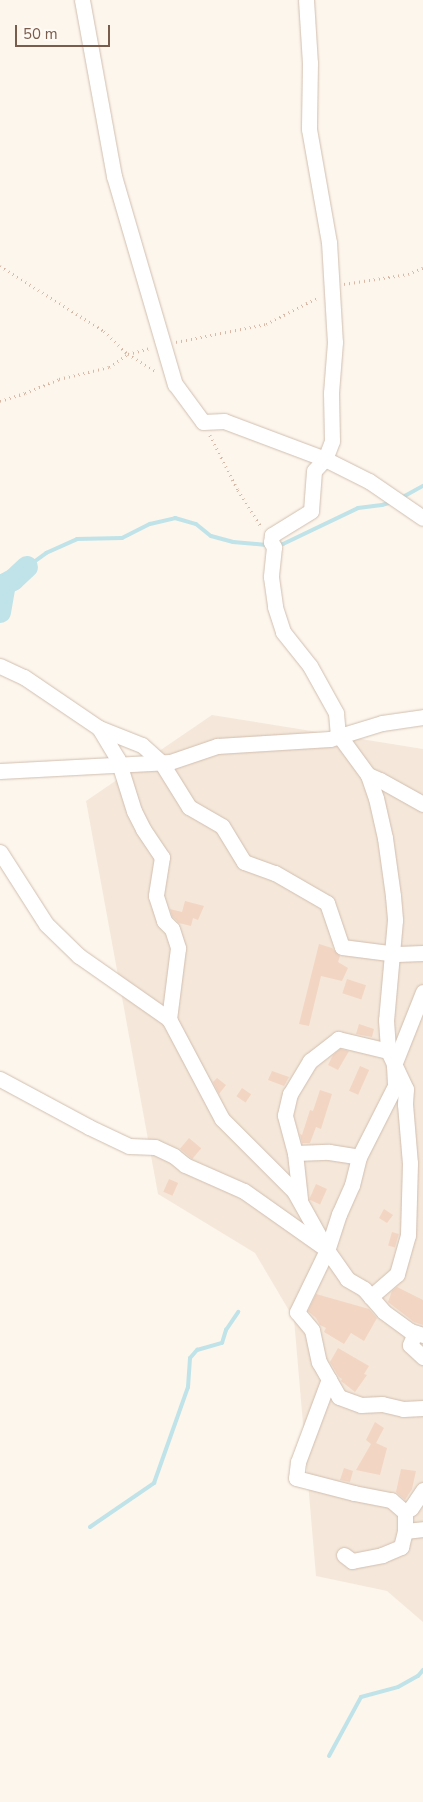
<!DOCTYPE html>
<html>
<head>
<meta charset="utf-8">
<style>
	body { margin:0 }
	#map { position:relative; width:423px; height:1802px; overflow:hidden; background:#fdf6ec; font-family:"Nunito Sans",sans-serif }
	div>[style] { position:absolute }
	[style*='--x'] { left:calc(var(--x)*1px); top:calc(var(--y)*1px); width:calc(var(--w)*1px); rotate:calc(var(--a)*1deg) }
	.residential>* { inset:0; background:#f5e8da }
	.stream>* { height:4px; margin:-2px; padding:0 2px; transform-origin:2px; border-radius:2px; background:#bfe3e8 }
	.river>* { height:22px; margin:-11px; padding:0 11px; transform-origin:11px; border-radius:11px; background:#bfe3e8 }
	.building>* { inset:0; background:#f3d5c3; transform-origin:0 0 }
	.path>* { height:2.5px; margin-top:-1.25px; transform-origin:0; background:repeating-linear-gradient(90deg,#d9b8a5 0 1px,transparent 0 5px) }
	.roads { filter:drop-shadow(0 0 1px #d1beb0) drop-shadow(0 0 1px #d1beb0) }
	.minor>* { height:15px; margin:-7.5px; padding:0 7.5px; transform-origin:7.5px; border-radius:7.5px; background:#fff }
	span { translate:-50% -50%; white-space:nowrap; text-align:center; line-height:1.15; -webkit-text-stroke:4.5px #fffaf3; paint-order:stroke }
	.scale { position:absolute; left:15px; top:25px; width:95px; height:22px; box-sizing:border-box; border:2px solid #7a5c4d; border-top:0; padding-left:6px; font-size:15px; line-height:18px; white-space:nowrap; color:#7a5c4d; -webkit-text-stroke:4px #fffaf3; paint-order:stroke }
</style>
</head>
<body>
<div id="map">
	<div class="residential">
		<i style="clip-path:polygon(212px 715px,423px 749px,423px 1622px,387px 1591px,316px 1576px,294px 1319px,255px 1253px,158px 1194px,86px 801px)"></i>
	</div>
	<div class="stream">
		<i style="--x:401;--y:498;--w:25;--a:-29"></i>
		<i style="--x:276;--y:545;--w:7;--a:-8"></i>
		<i style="--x:283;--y:544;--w:83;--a:-25.6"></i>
		<i style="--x:358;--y:508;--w:24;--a:-7"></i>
		<i style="--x:382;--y:505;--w:10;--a:-17"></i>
		<i style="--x:27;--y:567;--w:24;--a:-36"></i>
		<i style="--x:46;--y:553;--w:34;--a:-24"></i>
		<i style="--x:77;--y:539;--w:45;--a:-1.3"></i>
		<i style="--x:122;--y:538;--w:31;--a:-27"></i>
		<i style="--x:150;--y:524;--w:26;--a:-13"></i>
		<i style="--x:175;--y:518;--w:22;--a:16"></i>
		<i style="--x:196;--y:524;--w:19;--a:39"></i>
		<i style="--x:211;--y:536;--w:23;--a:15"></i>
		<i style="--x:233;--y:542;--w:36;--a:5"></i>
		<i style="--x:90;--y:1527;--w:78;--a:-34.5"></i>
		<i style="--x:154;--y:1483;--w:102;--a:-70.5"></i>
		<i style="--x:188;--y:1387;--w:29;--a:-86"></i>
		<i style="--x:190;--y:1358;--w:11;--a:-49"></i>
		<i style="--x:197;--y:1350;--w:26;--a:-16"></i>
		<i style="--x:222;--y:1343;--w:14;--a:-73"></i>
		<i style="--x:226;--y:1330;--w:22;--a:-56"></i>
		<i style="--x:329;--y:1756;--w:67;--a:-61.5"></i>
		<i style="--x:361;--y:1697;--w:38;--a:-15"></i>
		<i style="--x:398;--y:1687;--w:23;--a:-29"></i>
		<i style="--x:418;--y:1676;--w:8;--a:-50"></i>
	</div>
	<div class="river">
		<i style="--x:0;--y:612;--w:28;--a:-80"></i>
		<i style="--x:5;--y:584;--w:9;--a:-27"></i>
		<i style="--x:13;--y:580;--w:19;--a:-43"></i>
	</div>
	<div class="building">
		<i style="clip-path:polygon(185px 901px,204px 906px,198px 920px,193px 918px,191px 926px,179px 923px,172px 916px,170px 909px,182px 912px)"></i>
		<i style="clip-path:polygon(319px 944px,332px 948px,340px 956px,338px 962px,348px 968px,342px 981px,321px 976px,309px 1026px,299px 1024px)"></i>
		<i style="left:347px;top:979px;width:20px;height:15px;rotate:18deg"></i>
		<i style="clip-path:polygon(359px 1024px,374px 1029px,372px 1037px,356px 1034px)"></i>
		<i style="clip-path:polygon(340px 1049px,349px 1051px,338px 1070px,328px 1065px,333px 1055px)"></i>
		<i style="left:360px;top:1066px;width:10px;height:27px;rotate:24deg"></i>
		<i style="clip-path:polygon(272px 1071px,289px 1077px,284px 1086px,268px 1080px)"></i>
		<i style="clip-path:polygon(217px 1078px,226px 1085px,219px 1094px,213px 1082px)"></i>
		<i style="left:242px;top:1088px;width:11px;height:10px;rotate:34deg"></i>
		<i style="clip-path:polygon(320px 1090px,332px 1094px,321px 1129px,316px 1127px,310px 1143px,302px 1143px,300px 1134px,302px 1135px,310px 1110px,313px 1111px)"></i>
		<i style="left:189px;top:1138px;width:16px;height:14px;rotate:40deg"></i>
		<i style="left:169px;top:1179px;width:10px;height:14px;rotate:24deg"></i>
		<i style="left:316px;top:1184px;width:12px;height:17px;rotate:24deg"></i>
		<i style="clip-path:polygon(384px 1209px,393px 1215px,387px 1223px,379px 1218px)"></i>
		<i style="left:392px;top:1232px;width:7px;height:14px;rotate:16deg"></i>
		<i style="clip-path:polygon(397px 1287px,423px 1300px,423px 1325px,414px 1322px,388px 1302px,392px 1291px)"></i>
		<i style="clip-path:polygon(316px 1294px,369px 1309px,377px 1318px,364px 1341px,351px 1333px,344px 1344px,324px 1332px,326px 1328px,320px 1325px,316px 1318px,308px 1311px)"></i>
		<i style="clip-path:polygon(338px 1348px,369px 1366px,364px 1374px,367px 1375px,355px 1392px,341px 1381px,342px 1379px,339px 1377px,330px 1362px)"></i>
		<i style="clip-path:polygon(375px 1422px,384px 1428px,376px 1443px,387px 1448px,380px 1475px,356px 1470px,371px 1444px,366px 1440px)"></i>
		<i style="clip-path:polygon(344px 1468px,353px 1471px,350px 1482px,340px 1480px)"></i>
		<i style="clip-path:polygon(401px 1469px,416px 1471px,412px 1489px,405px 1500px,396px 1492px)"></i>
	</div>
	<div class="path">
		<i style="--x:0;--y:266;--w:123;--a:32"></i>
		<i style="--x:104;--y:331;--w:33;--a:44"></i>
		<i style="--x:128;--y:354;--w:34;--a:32"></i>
		<i style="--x:344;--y:284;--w:65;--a:-8.9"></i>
		<i style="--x:408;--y:274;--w:16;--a:-22"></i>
		<i style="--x:176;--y:342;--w:92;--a:-11.3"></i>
		<i style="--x:266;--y:324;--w:59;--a:-27"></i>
		<i style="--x:0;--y:401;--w:26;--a:-18"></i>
		<i style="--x:25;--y:393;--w:37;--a:-22"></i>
		<i style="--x:59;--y:379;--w:51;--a:-13.5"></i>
		<i style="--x:109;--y:367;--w:23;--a:-34"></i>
		<i style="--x:128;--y:354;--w:24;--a:-15"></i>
		<i style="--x:210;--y:435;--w:62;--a:63"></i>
		<i style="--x:238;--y:490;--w:45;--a:57.7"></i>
	</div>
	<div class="roads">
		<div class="minor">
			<i style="--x:82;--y:0;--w:179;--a:79.7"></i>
			<i style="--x:114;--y:176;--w:217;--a:73.7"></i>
			<i style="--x:175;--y:384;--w:47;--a:53.6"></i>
			<i style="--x:203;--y:422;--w:21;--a:-3"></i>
			<i style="--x:224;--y:421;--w:108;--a:20.6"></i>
			<i style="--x:325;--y:459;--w:49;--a:26.6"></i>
			<i style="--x:369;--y:481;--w:65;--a:34.4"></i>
			<i style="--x:306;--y:0;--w:63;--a:86.4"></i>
			<i style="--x:310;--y:63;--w:66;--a:90.9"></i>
			<i style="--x:309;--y:129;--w:115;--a:80"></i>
			<i style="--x:329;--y:242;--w:100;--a:86.6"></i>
			<i style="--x:335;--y:342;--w:51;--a:94.5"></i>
			<i style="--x:331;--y:393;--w:48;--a:88.8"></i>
			<i style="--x:332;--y:441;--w:19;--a:111"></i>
			<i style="--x:325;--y:459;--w:16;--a:133"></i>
			<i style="--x:314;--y:471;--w:40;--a:94.3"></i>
			<i style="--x:311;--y:511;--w:46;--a:148.4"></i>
			<i style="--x:272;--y:535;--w:7;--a:98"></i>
			<i style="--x:271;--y:542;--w:6;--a:59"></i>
			<i style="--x:274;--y:547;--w:30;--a:96"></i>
			<i style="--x:271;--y:577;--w:30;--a:82"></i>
			<i style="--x:275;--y:607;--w:26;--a:72"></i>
			<i style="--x:283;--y:632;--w:43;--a:51.5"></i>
			<i style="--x:310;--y:666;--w:54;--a:61"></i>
			<i style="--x:336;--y:713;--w:21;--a:85"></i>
			<i style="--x:338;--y:734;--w:51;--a:53.8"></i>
			<i style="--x:368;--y:775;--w:24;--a:71"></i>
			<i style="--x:376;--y:798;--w:41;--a:77.3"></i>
			<i style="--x:385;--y:838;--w:59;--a:82.1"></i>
			<i style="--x:393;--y:896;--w:24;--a:85"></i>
			<i style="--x:395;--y:920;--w:100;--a:95.1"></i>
			<i style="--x:386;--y:1020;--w:31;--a:86"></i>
			<i style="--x:388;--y:1051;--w:42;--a:64.7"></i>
			<i style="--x:406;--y:1089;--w:15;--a:94"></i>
			<i style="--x:405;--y:1104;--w:59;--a:85.2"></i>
			<i style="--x:410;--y:1163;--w:72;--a:91.6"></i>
			<i style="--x:408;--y:1235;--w:41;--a:105.8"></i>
			<i style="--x:397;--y:1274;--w:35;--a:139"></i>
			<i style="--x:0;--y:666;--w:26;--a:25"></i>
			<i style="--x:24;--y:677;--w:91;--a:34.2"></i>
			<i style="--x:99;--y:728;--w:37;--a:59"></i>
			<i style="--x:118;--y:760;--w:53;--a:72.6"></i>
			<i style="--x:134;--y:811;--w:20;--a:63"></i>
			<i style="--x:143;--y:829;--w:34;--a:56"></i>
			<i style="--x:162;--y:857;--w:39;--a:99"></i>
			<i style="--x:156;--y:896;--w:26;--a:72"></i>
			<i style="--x:164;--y:921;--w:11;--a:45"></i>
			<i style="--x:172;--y:929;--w:20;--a:72"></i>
			<i style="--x:178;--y:948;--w:72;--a:97.2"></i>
			<i style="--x:169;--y:1019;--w:113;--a:62.1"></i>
			<i style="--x:222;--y:1119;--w:102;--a:45"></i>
			<i style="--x:294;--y:1191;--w:68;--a:60.8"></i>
			<i style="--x:327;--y:1250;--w:35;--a:55"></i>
			<i style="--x:347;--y:1279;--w:20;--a:30"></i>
			<i style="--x:364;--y:1289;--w:30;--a:49"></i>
			<i style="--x:384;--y:1312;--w:32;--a:36"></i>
			<i style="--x:410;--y:1331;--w:14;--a:17"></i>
			<i style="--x:99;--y:728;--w:46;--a:21.6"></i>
			<i style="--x:142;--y:745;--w:25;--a:42"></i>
			<i style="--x:161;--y:762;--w:53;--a:58.1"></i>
			<i style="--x:189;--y:807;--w:38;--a:30"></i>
			<i style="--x:222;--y:826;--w:42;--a:58.6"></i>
			<i style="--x:244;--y:862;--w:33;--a:20"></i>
			<i style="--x:275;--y:873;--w:60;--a:30"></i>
			<i style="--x:327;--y:903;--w:46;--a:71.2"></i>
			<i style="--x:342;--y:947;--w:55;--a:7.3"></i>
			<i style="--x:397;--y:954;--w:26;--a:-2"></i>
			<i style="--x:0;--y:771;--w:170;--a:-3"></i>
			<i style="--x:170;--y:762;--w:50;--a:-18.8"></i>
			<i style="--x:217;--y:746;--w:113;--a:-3.5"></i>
			<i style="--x:330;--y:739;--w:54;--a:-17.1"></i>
			<i style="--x:382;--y:723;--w:41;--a:-8.3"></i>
			<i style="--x:368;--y:775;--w:13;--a:23"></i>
			<i style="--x:380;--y:780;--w:49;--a:29.2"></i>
			<i style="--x:0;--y:852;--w:85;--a:57.4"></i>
			<i style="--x:46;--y:924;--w:46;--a:44.1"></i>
			<i style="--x:79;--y:956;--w:110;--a:35"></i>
			<i style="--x:423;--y:992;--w:79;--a:111.7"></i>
			<i style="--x:394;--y:1065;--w:21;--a:87"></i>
			<i style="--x:395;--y:1086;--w:80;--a:116.9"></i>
			<i style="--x:359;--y:1157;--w:29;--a:104"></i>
			<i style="--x:352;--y:1185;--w:32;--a:114"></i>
			<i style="--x:339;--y:1214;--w:38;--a:108"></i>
			<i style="--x:327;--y:1250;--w:69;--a:115.8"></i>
			<i style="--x:297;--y:1312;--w:23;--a:50"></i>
			<i style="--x:312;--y:1330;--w:33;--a:78"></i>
			<i style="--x:319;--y:1362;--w:40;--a:60.3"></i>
			<i style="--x:339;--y:1397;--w:23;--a:20"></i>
			<i style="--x:361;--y:1405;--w:21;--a:-3"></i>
			<i style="--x:382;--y:1404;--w:22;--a:13"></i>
			<i style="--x:403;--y:1409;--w:20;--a:-3"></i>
			<i style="--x:0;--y:1079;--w:101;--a:28.3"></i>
			<i style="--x:89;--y:1127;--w:44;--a:25.4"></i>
			<i style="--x:129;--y:1146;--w:26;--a:2"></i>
			<i style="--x:155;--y:1147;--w:21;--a:25"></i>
			<i style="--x:174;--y:1156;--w:14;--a:39"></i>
			<i style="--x:185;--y:1165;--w:64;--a:23.8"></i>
			<i style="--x:244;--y:1191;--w:95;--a:35.2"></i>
			<i style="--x:295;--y:1153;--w:34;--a:-2"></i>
			<i style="--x:329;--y:1152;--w:30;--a:9"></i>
			<i style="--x:300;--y:1199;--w:46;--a:-96.2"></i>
			<i style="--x:295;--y:1153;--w:39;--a:-105"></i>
			<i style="--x:285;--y:1115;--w:22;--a:-77"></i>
			<i style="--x:290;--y:1094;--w:39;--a:-59"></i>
			<i style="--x:310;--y:1061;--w:36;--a:-38"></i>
			<i style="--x:338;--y:1039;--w:51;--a:13.5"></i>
			<i style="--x:415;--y:1333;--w:13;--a:113"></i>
			<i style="--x:410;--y:1345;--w:18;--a:43"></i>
			<i style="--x:329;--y:1379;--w:89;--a:110.5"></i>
			<i style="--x:298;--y:1462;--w:16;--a:97"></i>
			<i style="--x:296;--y:1478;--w:60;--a:14.5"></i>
			<i style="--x:354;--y:1493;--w:38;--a:11"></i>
			<i style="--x:391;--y:1500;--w:18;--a:41"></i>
			<i style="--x:405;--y:1512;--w:7;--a:-34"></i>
			<i style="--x:411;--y:1508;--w:22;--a:-56"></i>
			<i style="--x:405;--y:1531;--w:18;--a:-6"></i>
			<i style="--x:344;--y:1555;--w:10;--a:37"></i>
			<i style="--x:352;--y:1561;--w:31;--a:-11"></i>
			<i style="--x:382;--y:1555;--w:21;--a:-23"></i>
			<i style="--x:401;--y:1547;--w:16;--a:-76"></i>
			<i style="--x:405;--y:1531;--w:19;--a:-90"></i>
		</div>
	</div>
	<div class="scale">50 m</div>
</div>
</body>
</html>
